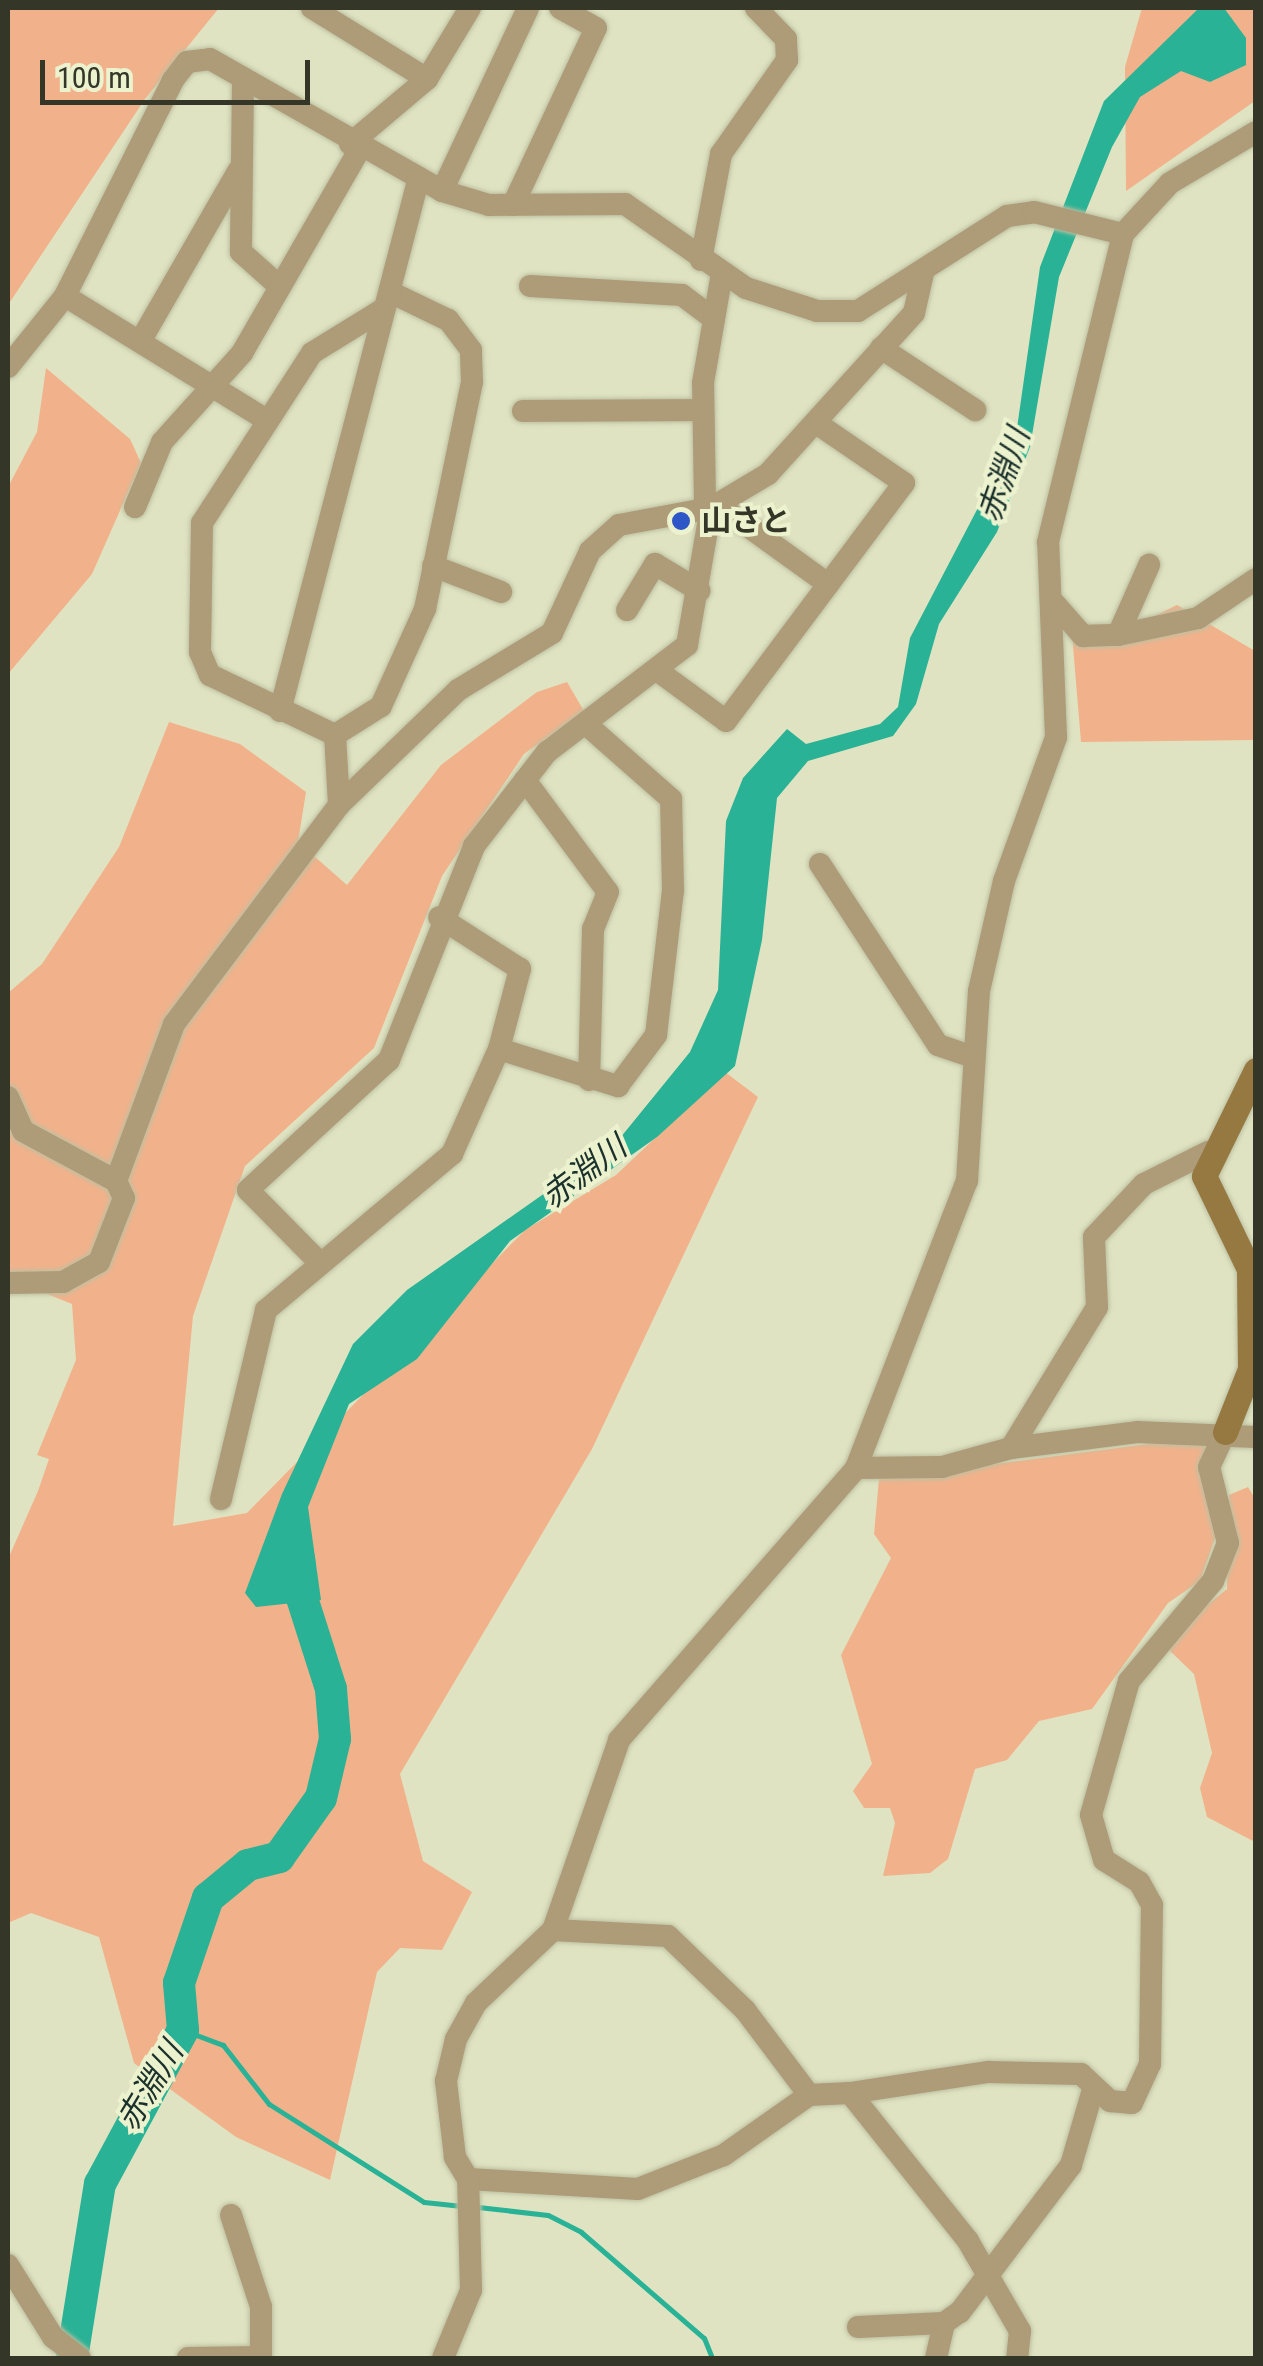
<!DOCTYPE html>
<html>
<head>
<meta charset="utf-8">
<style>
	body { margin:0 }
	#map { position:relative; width:1263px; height:2366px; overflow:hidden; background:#dfe3c1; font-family:"Roboto Condensed","Noto Sans JP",sans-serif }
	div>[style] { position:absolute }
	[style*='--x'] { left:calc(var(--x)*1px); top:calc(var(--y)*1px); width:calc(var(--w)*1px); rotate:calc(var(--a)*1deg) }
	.green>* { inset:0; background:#f1b28b }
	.water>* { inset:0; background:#29b295 }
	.stream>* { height:5px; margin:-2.5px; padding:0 2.5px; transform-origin:2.5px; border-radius:2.5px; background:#29b295 }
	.river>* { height:32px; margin:-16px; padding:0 16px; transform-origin:16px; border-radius:16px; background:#29b295 }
	.roads { filter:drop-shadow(0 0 2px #bdc0a2) drop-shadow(0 0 2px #bdc0a2) }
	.street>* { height:22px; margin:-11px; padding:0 11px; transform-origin:11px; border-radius:11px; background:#ae9b77 }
	.secondary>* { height:25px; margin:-12.5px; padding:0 12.5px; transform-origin:12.5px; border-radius:12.5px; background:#967941 }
	.dots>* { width:28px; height:28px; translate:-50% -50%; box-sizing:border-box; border:5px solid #ecf1ce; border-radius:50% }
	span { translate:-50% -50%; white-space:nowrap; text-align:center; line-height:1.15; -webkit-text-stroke:8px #ecf1ce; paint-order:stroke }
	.poi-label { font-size:30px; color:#343628; font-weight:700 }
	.left { translate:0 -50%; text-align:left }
	.water-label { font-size:32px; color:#1b312b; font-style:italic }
	.frame { position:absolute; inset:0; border:10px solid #343628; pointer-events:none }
	.scale { position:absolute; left:40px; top:60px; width:270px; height:45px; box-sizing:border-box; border:5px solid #343628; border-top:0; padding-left:12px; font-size:30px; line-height:35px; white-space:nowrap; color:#343628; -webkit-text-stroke:8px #ecf1ce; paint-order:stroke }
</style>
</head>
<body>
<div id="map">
	<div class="green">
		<i style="clip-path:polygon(8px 8px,219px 8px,145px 99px,8px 305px)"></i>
		<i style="clip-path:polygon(1142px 8px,1255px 8px,1255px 101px,1126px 191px,1125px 67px)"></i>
		<i style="clip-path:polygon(46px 368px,130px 439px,141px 463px,92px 574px,8px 674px,8px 487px,37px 432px)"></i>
		<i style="clip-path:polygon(1177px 605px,1255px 651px,1255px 740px,1081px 742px,1071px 622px,1130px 628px)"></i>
		<i style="clip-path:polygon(567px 682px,584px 711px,524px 754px,442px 876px,374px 1048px,245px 1166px,193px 1316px,173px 1526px,247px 1513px,525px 1230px,616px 1175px,725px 1072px,758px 1097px,592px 1449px,400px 1774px,423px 1861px,472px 1892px,442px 1950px,400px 1948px,377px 1972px,330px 2180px,236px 2137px,134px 2063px,99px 1937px,31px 1913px,8px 1923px,8px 1559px,38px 1491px,49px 1459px,37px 1455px,76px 1360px,72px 1304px,8px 1278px,8px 993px,42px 964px,119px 847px,169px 722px,240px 744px,306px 792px,298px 842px,347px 885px,441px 765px,537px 692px)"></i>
		<i style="clip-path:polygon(1209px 1436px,1215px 1538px,1200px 1581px,1168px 1603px,1092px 1709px,1039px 1721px,1007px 1760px,975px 1769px,948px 1859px,930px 1873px,883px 1876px,895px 1823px,890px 1808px,864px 1808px,853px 1791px,872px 1764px,841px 1655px,891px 1558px,874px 1534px,879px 1479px)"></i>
		<i style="clip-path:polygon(1248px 1487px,1256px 1500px,1255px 1842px,1207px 1817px,1200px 1788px,1212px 1753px,1194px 1674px,1168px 1649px,1179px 1628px,1227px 1589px,1229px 1495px)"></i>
	</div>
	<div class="water">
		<i style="clip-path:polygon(1199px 8px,1224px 8px,1246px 38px,1246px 65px,1210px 82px,1181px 71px,1140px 97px,1112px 147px,1059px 277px,1030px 447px,997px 532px,939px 624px,916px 704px,893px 736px,808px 761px,777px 798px,762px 940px,735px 1066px,657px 1137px,510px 1241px,417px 1359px,349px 1404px,308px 1507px,321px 1600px,256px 1607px,245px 1593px,282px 1494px,353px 1344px,407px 1290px,616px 1143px,690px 1052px,718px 990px,726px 821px,743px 778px,787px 729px,806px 744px,880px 724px,898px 707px,910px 638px,1016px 435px,1040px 267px,1104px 101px)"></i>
	</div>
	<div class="stream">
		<i style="--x:183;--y:2030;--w:43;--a:20.6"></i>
		<i style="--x:223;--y:2045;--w:75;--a:52.1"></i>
		<i style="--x:269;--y:2104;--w:183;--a:32.3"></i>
		<i style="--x:424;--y:2202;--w:38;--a:6"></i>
		<i style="--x:478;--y:2207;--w:70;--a:6.5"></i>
		<i style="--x:548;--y:2215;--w:37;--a:27"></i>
		<i style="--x:581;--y:2232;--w:162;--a:40.8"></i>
		<i style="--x:704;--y:2338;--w:22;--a:68"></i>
	</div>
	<div class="river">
		<i style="--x:72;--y:2358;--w:176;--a:-80.9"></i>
		<i style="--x:100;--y:2184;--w:175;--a:-61.7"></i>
		<i style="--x:183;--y:2030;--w:47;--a:-94.9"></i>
		<i style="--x:179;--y:1983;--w:90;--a:-71.2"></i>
		<i style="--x:208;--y:1898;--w:52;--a:-39.5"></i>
		<i style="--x:248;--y:1865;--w:32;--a:-14"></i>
		<i style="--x:279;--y:1857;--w:72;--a:-54.6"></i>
		<i style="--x:321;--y:1798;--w:61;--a:-76.7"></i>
		<i style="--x:335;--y:1739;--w:50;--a:-94.6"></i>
		<i style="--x:331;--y:1689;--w:99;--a:-107.7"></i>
		<i style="--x:301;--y:1595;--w:36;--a:-93"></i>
	</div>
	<div class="roads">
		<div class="street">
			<i style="--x:312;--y:8;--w:135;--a:31.7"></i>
			<i style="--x:243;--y:81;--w:171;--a:90.7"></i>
			<i style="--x:241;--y:252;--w:51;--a:41.8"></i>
			<i style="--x:350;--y:144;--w:101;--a:-40.2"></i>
			<i style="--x:427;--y:79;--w:83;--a:-58.8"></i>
			<i style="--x:442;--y:191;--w:202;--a:-64.8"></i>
			<i style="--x:513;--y:205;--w:195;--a:-64.9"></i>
			<i style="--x:596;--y:28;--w:41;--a:-150.9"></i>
			<i style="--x:701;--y:260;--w:108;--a:-79.3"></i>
			<i style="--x:721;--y:154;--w:115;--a:-54.9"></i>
			<i style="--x:787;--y:60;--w:21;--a:-93"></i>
			<i style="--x:786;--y:39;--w:43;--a:-134.1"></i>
			<i style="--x:530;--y:286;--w:152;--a:3.4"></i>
			<i style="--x:682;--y:295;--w:40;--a:37"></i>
			<i style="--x:65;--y:296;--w:238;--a:31.6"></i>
			<i style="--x:382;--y:310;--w:82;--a:148.4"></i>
			<i style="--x:312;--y:353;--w:202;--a:122.9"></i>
			<i style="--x:202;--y:523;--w:129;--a:90.9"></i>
			<i style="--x:200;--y:652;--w:25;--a:67"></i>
			<i style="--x:210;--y:675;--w:139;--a:25.6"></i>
			<i style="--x:335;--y:735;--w:54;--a:-32.2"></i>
			<i style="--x:381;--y:706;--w:107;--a:-65.6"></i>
			<i style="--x:425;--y:609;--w:232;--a:-78.3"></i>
			<i style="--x:472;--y:382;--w:32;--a:-92"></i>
			<i style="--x:471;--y:350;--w:38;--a:-127"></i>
			<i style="--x:448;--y:320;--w:64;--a:-154.2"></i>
			<i style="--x:141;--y:340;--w:195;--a:-60.1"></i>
			<i style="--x:881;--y:348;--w:113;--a:33.4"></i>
			<i style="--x:8;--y:367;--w:91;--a:-51.2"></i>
			<i style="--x:65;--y:296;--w:241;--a:-63.4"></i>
			<i style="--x:173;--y:80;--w:23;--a:-52"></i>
			<i style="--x:187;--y:62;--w:23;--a:-7"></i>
			<i style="--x:210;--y:59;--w:267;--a:29.6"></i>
			<i style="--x:442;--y:191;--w:49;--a:16.6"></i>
			<i style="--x:489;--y:205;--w:136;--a:-0.4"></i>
			<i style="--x:625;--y:204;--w:147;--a:34.8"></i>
			<i style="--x:746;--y:288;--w:75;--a:17.9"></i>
			<i style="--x:817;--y:311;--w:41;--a:0"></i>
			<i style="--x:858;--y:311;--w:177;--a:-32.5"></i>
			<i style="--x:1007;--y:216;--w:27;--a:-8"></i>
			<i style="--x:1034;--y:212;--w:92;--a:13.9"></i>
			<i style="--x:523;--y:411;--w:179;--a:-0.3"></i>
			<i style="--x:705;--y:504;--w:121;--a:-90.9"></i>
			<i style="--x:703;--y:383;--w:112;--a:-80.2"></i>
			<i style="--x:717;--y:504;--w:137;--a:35.8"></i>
			<i style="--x:135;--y:507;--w:70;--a:-67.4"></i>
			<i style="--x:162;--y:442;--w:120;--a:-48"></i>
			<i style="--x:242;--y:353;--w:236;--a:-60"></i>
			<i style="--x:433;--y:566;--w:73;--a:20.9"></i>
			<i style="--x:1055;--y:604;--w:43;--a:48.8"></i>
			<i style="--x:1083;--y:636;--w:35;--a:-2"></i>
			<i style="--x:1118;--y:635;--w:82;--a:-12"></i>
			<i style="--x:1198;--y:618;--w:70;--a:-33.9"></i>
			<i style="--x:627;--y:610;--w:54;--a:-58.7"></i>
			<i style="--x:655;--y:564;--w:52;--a:31"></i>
			<i style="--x:1118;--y:635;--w:77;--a:-66.1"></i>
			<i style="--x:658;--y:671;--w:84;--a:36.3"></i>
			<i style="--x:726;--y:721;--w:297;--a:-53.2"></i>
			<i style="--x:904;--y:483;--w:107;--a:-145.7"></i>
			<i style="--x:280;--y:711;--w:548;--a:-75.41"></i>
			<i style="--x:335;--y:735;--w:70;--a:86.7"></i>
			<i style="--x:525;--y:780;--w:139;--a:53.5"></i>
			<i style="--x:608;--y:892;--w:40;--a:112"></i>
			<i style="--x:593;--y:929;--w:151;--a:91.5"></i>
			<i style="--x:820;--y:864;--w:216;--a:56.9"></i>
			<i style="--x:938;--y:1045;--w:36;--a:19"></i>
			<i style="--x:499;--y:1049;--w:125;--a:17.3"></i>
			<i style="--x:618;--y:1086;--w:64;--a:-53.3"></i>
			<i style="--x:656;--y:1035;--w:145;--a:-83.3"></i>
			<i style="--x:673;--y:891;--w:92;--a:-91.2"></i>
			<i style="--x:671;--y:799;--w:112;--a:-138.6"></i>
			<i style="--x:8;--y:1097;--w:37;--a:66"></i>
			<i style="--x:23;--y:1131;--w:106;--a:28.3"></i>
			<i style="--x:116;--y:1181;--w:19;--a:65"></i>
			<i style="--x:124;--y:1198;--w:69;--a:111.3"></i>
			<i style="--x:99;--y:1262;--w:41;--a:150.9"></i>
			<i style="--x:63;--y:1282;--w:55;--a:179"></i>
			<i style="--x:116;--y:1181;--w:167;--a:-69.7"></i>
			<i style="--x:174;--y:1024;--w:274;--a:-53"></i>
			<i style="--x:339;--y:805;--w:165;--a:-44"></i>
			<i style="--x:458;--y:690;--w:110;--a:-31.2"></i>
			<i style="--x:552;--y:633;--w:90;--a:-65.1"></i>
			<i style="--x:590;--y:551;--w:39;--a:-42"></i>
			<i style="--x:619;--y:525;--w:94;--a:-10.5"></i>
			<i style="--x:711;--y:508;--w:66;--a:-30.8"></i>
			<i style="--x:768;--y:474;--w:217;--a:-47.8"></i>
			<i style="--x:914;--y:313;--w:41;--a:-77.3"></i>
			<i style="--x:317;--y:1260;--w:98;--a:-134.6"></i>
			<i style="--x:248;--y:1190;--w:192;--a:-42.7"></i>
			<i style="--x:389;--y:1060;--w:230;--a:-68.3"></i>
			<i style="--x:474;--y:846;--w:119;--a:-52.2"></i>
			<i style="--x:547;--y:752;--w:176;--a:-37.4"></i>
			<i style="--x:687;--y:645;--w:139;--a:-80.1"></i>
			<i style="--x:1011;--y:1448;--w:165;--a:-58.6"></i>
			<i style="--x:1097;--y:1307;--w:70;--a:-92.5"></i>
			<i style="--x:1094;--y:1237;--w:73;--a:-46.7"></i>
			<i style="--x:1144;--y:1184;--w:72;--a:-26.6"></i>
			<i style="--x:856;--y:1468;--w:86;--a:-0.7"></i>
			<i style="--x:942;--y:1467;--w:72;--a:-15.4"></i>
			<i style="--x:1011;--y:1448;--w:127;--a:-7.2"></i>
			<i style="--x:1137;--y:1432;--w:119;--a:2.4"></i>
			<i style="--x:221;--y:1499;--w:194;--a:-76.6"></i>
			<i style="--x:266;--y:1310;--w:243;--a:-40"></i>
			<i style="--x:452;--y:1154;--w:115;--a:-65.9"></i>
			<i style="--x:499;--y:1049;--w:83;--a:-75.3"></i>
			<i style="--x:520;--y:969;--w:96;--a:-147.3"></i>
			<i style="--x:553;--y:1930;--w:115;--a:3"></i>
			<i style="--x:668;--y:1936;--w:107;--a:43.9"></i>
			<i style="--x:745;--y:2010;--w:106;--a:53"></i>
			<i style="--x:809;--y:2095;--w:41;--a:-2.8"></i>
			<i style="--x:850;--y:2093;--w:189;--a:51.4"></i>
			<i style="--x:968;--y:2241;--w:104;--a:60"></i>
			<i style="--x:1020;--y:2331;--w:27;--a:96"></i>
			<i style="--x:850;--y:2093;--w:140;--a:-8.7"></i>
			<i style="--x:988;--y:2072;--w:93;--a:1.2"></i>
			<i style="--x:1081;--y:2074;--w:40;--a:43"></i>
			<i style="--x:1110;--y:2101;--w:22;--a:5"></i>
			<i style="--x:1132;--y:2103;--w:43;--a:-65.2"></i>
			<i style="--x:1150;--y:2064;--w:159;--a:-89.3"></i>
			<i style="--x:1152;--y:1905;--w:26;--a:-119"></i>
			<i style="--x:1139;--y:1882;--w:41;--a:-147.8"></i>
			<i style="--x:1104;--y:1860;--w:47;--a:-106.1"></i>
			<i style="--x:1091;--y:1815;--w:139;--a:-74.2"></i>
			<i style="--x:1129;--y:1681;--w:131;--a:-50"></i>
			<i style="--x:1213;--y:1581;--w:41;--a:-68.5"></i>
			<i style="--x:1228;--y:1543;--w:78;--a:-104"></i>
			<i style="--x:1209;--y:1467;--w:38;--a:-65"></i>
			<i style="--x:468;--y:2179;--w:170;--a:3.4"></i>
			<i style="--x:638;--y:2189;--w:92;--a:-21.6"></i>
			<i style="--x:724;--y:2155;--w:104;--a:-35.2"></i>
			<i style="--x:231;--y:2215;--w:97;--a:71.9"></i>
			<i style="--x:261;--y:2307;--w:51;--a:90"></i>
			<i style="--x:8;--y:2265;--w:85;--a:58"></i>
			<i style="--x:53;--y:2337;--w:34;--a:38"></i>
			<i style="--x:858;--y:2327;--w:86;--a:-2.7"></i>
			<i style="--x:944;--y:2323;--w:19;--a:-35"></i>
			<i style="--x:960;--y:2312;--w:184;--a:-52.9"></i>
			<i style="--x:1071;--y:2165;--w:78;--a:-73.7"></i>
			<i style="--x:188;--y:2358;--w:73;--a:-0.8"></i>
			<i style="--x:443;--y:2358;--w:74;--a:-67.6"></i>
			<i style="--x:471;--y:2290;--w:111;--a:-91.5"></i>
			<i style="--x:468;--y:2179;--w:26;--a:-121"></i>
			<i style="--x:455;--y:2157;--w:77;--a:-96.8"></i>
			<i style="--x:446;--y:2081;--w:43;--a:-76.6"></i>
			<i style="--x:456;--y:2039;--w:41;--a:-60.9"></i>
			<i style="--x:476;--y:2003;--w:106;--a:-43.5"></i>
			<i style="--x:553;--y:1930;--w:201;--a:-70.8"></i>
			<i style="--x:619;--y:1740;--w:361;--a:-48.9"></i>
			<i style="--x:856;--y:1468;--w:308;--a:-68.9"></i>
			<i style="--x:967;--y:1181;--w:190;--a:-86.4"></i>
			<i style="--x:979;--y:991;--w:113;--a:-77.2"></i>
			<i style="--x:1004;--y:881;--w:153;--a:-70.1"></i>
			<i style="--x:1056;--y:737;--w:195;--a:-92.3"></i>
			<i style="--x:1048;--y:542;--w:317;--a:-76.3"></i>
			<i style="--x:1123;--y:234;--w:69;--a:-47.3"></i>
			<i style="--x:1170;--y:183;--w:100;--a:-30.7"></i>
			<i style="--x:936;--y:2358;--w:36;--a:-77"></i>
		</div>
		<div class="secondary">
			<i style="--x:1225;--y:1432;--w:68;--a:-68.4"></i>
			<i style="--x:1250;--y:1369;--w:100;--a:-90.6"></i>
			<i style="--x:1249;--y:1269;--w:103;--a:-115.8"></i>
			<i style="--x:1204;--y:1176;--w:118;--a:-63.9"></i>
		</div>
	</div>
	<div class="dots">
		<i style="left:681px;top:521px;background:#2e56c6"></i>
	</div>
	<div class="poi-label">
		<span class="left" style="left:701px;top:521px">山さと</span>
	</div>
	<div class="water-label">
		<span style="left:1004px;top:475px;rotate:-71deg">赤淵川</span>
		<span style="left:584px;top:1172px;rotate:-37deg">赤淵川</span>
		<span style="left:150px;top:2086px;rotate:-59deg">赤淵川</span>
	</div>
	<div class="frame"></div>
	<div class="scale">100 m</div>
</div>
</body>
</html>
